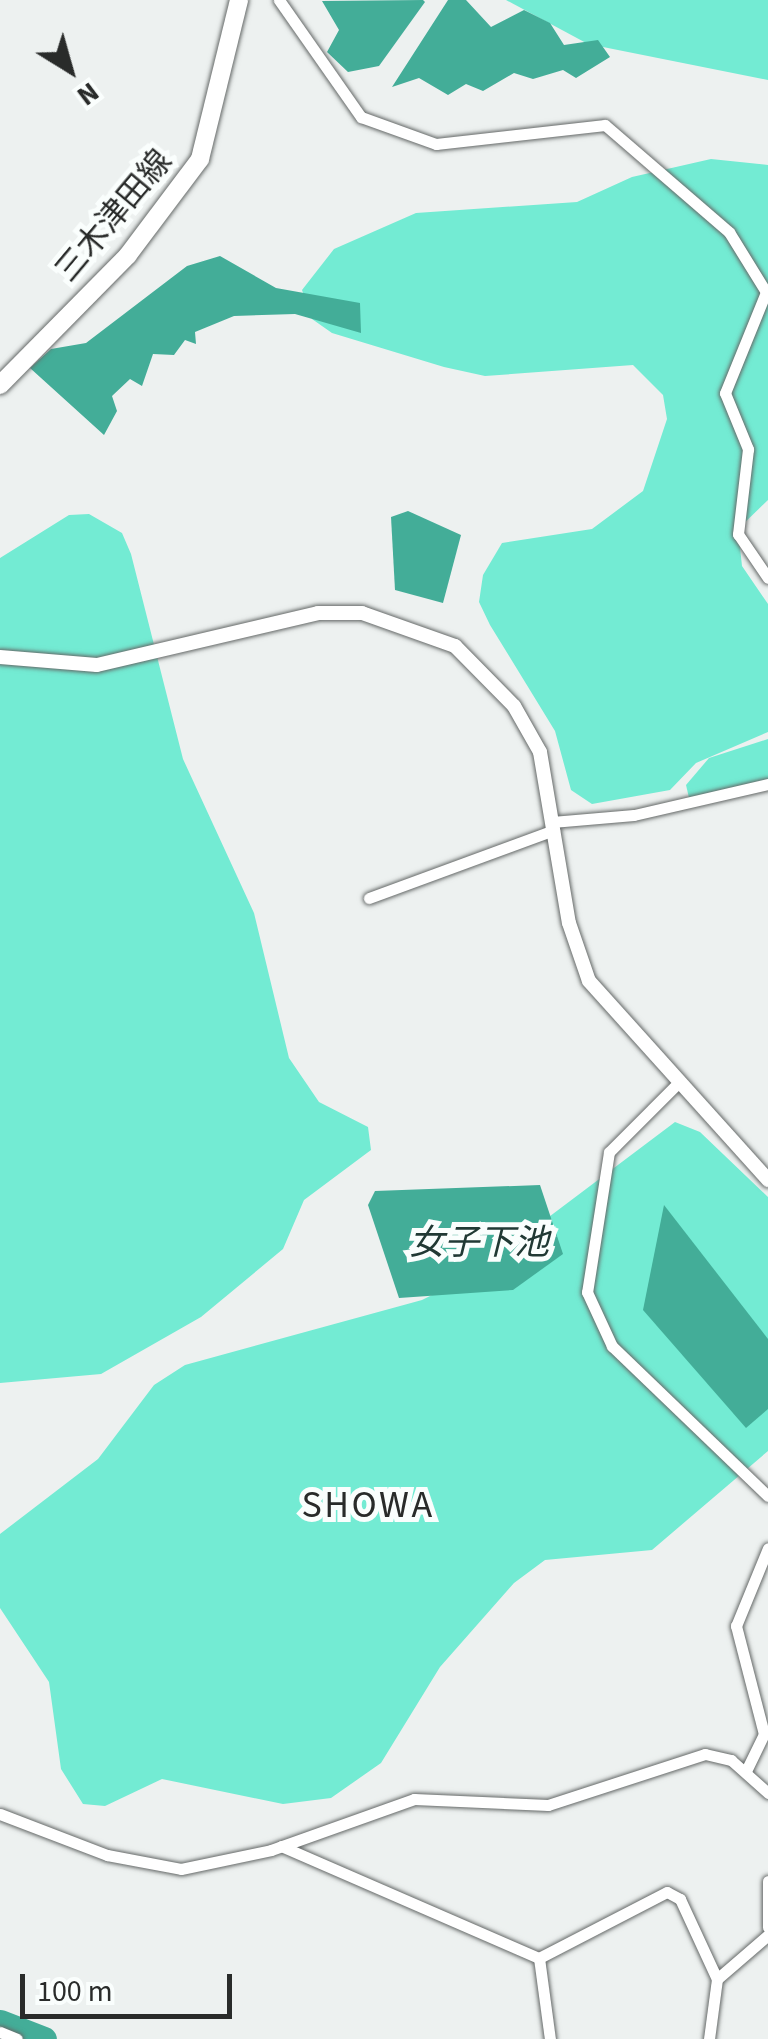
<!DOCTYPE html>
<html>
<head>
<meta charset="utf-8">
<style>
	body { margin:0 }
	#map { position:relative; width:768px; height:2039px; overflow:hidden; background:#edf1f0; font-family:"Source Sans 3","Noto Sans JP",sans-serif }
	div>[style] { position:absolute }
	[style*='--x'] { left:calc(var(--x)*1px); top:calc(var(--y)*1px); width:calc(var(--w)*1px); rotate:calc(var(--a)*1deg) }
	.green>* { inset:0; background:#73ebd3 }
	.water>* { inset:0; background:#43ad98 }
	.river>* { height:25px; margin:-12.5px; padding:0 12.5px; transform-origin:12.5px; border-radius:12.5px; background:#43ad98 }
	.roads { filter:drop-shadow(0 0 2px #656968) drop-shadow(0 0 2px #656968) }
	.minor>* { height:11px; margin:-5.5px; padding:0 5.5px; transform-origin:5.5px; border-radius:5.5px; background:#fff }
	.tertiary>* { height:14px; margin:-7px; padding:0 7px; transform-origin:7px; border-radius:7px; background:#fff }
	.primary>* { height:18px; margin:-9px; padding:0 9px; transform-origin:9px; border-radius:9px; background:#fff }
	span { translate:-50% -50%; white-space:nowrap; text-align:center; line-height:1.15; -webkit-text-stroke:10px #fafefd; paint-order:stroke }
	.street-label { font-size:32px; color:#292b2a }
	.water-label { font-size:35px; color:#213934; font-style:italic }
	.quarter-label { font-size:38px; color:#292b2a; letter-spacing:2.5px }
	.north { position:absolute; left:20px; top:20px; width:100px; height:100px; -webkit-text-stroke:8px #fafefd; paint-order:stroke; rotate:143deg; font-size:28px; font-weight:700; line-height:40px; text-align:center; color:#292b2a }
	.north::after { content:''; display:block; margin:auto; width:35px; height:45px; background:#292b2a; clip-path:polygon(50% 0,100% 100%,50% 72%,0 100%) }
	.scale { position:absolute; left:20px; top:1974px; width:212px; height:45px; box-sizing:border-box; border:5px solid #292b2a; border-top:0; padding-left:12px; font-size:30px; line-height:35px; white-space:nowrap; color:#292b2a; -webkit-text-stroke:8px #fafefd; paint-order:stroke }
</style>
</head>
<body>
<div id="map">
	<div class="green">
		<i style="clip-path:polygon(506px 0,768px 0,768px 80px,588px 44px)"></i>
		<i style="clip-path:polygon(711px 159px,768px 165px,768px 500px,738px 529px,742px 566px,768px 604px,768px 732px,696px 763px,670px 790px,592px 804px,571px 790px,555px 731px,490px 625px,479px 602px,483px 575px,502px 543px,592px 529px,643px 491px,667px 419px,663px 395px,633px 365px,485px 376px,444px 367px,332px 333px,312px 319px,302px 290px,334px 249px,416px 213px,577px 202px,632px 177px)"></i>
		<i style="clip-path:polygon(89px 514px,122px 533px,131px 554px,183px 759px,254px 913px,289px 1058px,319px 1102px,368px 1127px,371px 1150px,304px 1200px,283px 1249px,201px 1317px,101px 1374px,0 1383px,0 558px,69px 515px)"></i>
		<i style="clip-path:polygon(768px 739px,768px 784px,690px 802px,686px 785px,709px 758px)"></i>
		<i style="clip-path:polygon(675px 1122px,700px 1132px,768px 1197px,768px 1451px,652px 1550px,545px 1560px,514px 1583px,440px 1667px,381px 1763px,331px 1798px,283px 1804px,162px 1779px,105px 1806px,83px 1804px,61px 1769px,49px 1682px,0 1608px,0 1534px,98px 1459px,154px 1385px,185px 1365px,422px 1300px,472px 1275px)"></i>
	</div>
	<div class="water">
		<i style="clip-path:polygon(448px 0,466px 0,491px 27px,524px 10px,550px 23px,564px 45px,598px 40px,610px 57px,576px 78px,563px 70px,533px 79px,514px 73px,483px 91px,466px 84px,448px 95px,419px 78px,392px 87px)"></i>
		<i style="clip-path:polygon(322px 1px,423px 0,425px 2px,379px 66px,348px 72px,327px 52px,339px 30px)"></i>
		<i style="clip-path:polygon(220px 256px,276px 288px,360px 303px,361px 333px,295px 314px,234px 316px,195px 332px,196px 344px,185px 340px,174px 355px,153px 354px,142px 386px,130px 379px,112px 396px,117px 411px,104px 435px,30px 368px,51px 349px,86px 343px,187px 266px)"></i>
		<i style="clip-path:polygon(408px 511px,461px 535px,443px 603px,395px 590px,391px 517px)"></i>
		<i style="clip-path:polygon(540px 1185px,563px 1254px,513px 1290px,399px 1298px,368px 1205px,375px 1191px)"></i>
		<i style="clip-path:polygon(664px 1205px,768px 1339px,768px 1409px,746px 1428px,643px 1310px)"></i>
	</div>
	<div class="river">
		<i style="--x:0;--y:2022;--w:47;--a:21.1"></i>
	</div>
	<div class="roads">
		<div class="minor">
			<i style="--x:279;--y:0;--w:143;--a:55"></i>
			<i style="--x:361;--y:117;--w:80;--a:19.8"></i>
			<i style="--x:436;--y:144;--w:170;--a:-6.4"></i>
			<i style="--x:605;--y:125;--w:164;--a:40.8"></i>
			<i style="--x:729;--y:232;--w:70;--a:58.3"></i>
			<i style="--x:766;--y:292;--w:109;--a:112.1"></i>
			<i style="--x:725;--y:393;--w:61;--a:67.7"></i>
			<i style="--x:748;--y:449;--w:86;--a:96.7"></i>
			<i style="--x:738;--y:534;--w:53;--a:55.7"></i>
			<i style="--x:552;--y:822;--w:82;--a:-4.9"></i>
			<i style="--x:634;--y:815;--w:138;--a:-13"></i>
			<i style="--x:369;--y:898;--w:197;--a:-20.2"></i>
			<i style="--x:677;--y:1084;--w:96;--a:135"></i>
			<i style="--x:609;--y:1152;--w:142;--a:98.9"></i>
			<i style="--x:587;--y:1292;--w:60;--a:65.2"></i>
			<i style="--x:612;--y:1346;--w:216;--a:43.9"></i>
			<i style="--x:746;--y:1771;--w:41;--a:-64.1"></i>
			<i style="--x:764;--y:1734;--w:112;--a:-104.5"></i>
			<i style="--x:736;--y:1626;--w:84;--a:-67.7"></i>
			<i style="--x:0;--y:1814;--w:115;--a:21"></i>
			<i style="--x:107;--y:1855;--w:75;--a:10.7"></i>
			<i style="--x:181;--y:1869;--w:92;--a:-11.9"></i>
			<i style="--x:271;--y:1850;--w:152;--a:-19.6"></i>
			<i style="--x:414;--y:1799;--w:134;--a:2.6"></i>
			<i style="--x:548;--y:1805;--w:165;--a:-18"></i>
			<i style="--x:705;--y:1754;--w:27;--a:13"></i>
			<i style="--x:731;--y:1760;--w:50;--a:41.7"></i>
			<i style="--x:281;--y:1846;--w:281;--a:23.5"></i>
			<i style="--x:768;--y:1881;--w:46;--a:90"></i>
			<i style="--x:539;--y:1958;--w:144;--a:-27.3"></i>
			<i style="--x:667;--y:1892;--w:15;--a:28"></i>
			<i style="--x:680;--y:1899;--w:88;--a:65.2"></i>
			<i style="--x:717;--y:1979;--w:61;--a:97.6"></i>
			<i style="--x:539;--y:1958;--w:82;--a:82.3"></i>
			<i style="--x:717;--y:1979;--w:67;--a:-40.8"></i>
			<i style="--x:0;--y:2032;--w:18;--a:22"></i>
		</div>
		<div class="tertiary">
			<i style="--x:0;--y:657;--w:97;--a:4.7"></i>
			<i style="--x:97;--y:665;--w:227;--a:-13.2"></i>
			<i style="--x:318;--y:613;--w:44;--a:0"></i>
			<i style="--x:362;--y:613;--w:99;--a:19.5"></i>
			<i style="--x:455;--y:646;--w:84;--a:45.5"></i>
			<i style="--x:514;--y:706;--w:53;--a:60.5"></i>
			<i style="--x:540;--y:752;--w:173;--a:80.4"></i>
			<i style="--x:569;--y:923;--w:61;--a:71"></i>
			<i style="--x:589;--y:981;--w:268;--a:48"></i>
		</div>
		<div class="primary">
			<i style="--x:0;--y:385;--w:182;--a:-45.4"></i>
			<i style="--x:128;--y:255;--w:120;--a:-53.1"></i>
			<i style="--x:200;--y:159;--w:164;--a:-76.2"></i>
		</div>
	</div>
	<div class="street-label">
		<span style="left:114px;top:216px;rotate:-50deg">三木津田線</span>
	</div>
	<div class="water-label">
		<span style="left:479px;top:1243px">女子下池</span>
	</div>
	<div class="quarter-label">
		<span style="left:368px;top:1506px">SHOWA</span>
	</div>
	<div class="north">N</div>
	<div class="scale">100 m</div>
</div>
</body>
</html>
